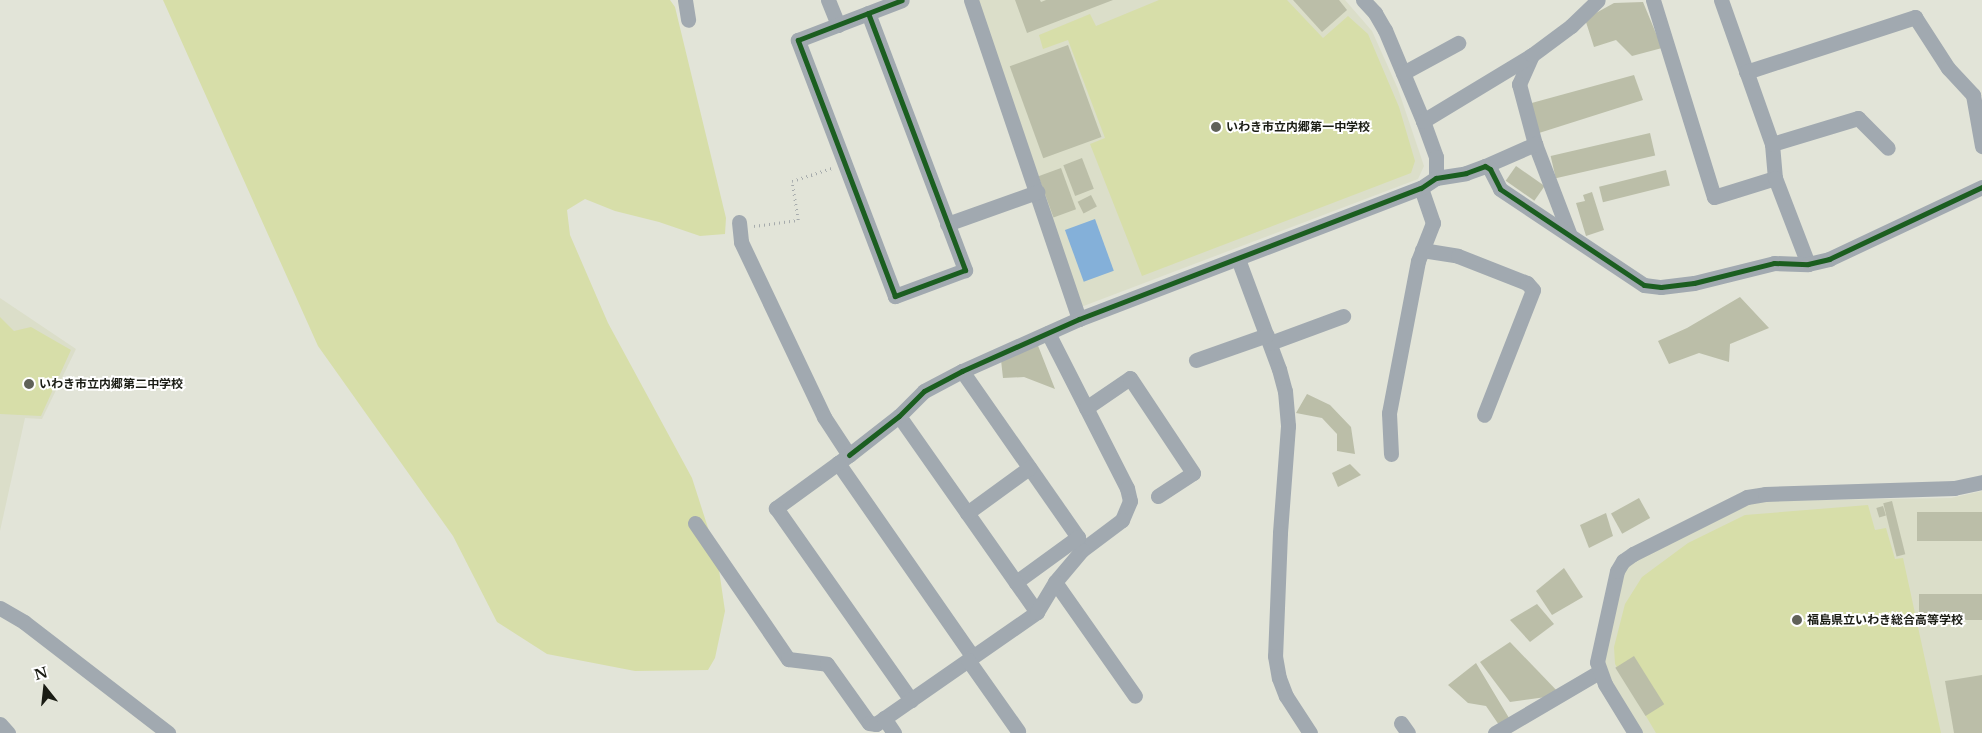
<!DOCTYPE html>
<html>
<head>
<meta charset="utf-8">
<style>
	body { margin:0 }
	#map { position:relative; width:1982px; height:733px; overflow:hidden; background:#e2e4d8; font-family:"Libre Baskerville","Noto Sans JP",serif }
	div>[style] { position:absolute }
	[style*='--x'] { left:calc(var(--x)*1px); top:calc(var(--y)*1px); width:calc(var(--w)*1px); rotate:calc(var(--a)*1deg) }
	.built>* { inset:0; background:#dbdec9 }
	.green>* { inset:0; background:#d7dea9 }
	.water>* { inset:0; background:#84b0d9; transform-origin:0 0 }
	.building>* { inset:0; background:#bbbea8; transform-origin:0 0 }
	.path>* { height:2.5px; margin-top:-1.25px; transform-origin:0; background:repeating-linear-gradient(90deg,#a6abac 0 1px,transparent 0 5px) }
	.minor>* { height:15px; margin:-7.5px; padding:0 7.5px; transform-origin:7.5px; border-radius:7.5px; background:#a1a9b0 }
	.cycleway>* { height:5px; margin:-2.5px; padding:0 2.5px; transform-origin:2.5px; border-radius:2.5px; background:#1b5e20 }
	.dots>* { width:14px; height:14px; translate:-50% -50%; box-sizing:border-box; border:2px solid #fff; border-radius:50% }
	span { translate:-50% -50%; white-space:nowrap; text-align:center; line-height:1.15; -webkit-text-stroke:4px #fff; paint-order:stroke }
	.poi-label { font-size:12px; color:#1a1c14; font-weight:700 }
	.left { translate:0 -50%; text-align:left }
	.north { position:absolute; left:20px; top:663px; width:50px; height:50px; -webkit-text-stroke:4px #fff; paint-order:stroke; rotate:344deg; font-size:14px; font-weight:700; line-height:20px; text-align:center; color:#1a1c14 }
	.north::after { content:''; display:block; margin:auto; width:18px; height:22px; background:#1a1c14; clip-path:polygon(50% 0,100% 100%,50% 72%,0 100%) }
</style>
</head>
<body>
<div id="map">
	<div class="built">
		<i style="clip-path:polygon(977px 0,1345px 0,1372px 31px,1398px 89px,1424px 166px,1418px 179px,1081px 307px)"></i>
		<i style="clip-path:polygon(0 298px,76px 349px,42px 419px,25px 418px,0 531px)"></i>
		<i style="clip-path:polygon(1982px 491px,1982px 733px,1639px 733px,1604px 673px,1602px 661px,1620px 578px,1628px 565px,1732px 510px,1758px 501px,1951px 498px)"></i>
	</div>
	<div class="green">
		<i style="clip-path:polygon(163px 0,670px 0,675px 7px,726px 218px,725px 234px,700px 236px,659px 222px,615px 211px,585px 199px,567px 210px,570px 235px,608px 323px,692px 478px,717px 556px,725px 611px,715px 658px,708px 670px,635px 671px,547px 654px,497px 622px,453px 536px,318px 346px)"></i>
		<i style="clip-path:polygon(1159px 0,1287px 0,1323px 38px,1348px 16px,1368px 34px,1399px 107px,1415px 161px,1411px 173px,1142px 276px,1090px 144px,1105px 138px,1068px 40px,1043px 49px,1039px 35px,1090px 14px,1096px 26px)"></i>
		<i style="clip-path:polygon(0 317px,14px 331px,31px 327px,71px 350px,41px 416px,0 414px)"></i>
		<i style="clip-path:polygon(1868px 505px,1875px 530px,1886px 528px,1895px 559px,1903px 558px,1941px 733px,1656px 733px,1615px 664px,1614px 647px,1625px 604px,1642px 577px,1688px 543px,1745px 515px)"></i>
	</div>
	<div class="water">
		<i style="left:1095px;top:219px;width:55px;height:32px;rotate:70deg"></i>
	</div>
	<div class="building">
		<i style="clip-path:polygon(1015px 0,1040px 0,1041px 2px,1046px 0,1113px 0,1027px 33px)"></i>
		<i style="clip-path:polygon(1293px 0,1339px 0,1347px 10px,1322px 32px)"></i>
		<i style="clip-path:polygon(1643px 2px,1662px 48px,1632px 56px,1616px 40px,1594px 47px,1585px 19px,1614px 3px)"></i>
		<i style="left:1068px;top:45px;width:98px;height:62px;rotate:70deg"></i>
		<i style="clip-path:polygon(1634px 75px,1643px 100px,1539px 133px,1528px 104px)"></i>
		<i style="left:1650px;top:133px;width:23px;height:102px;rotate:77deg"></i>
		<i style="left:1082px;top:158px;width:33px;height:20px;rotate:69deg"></i>
		<i style="left:1516px;top:166px;width:35px;height:18px;rotate:35deg"></i>
		<i style="left:1061px;top:168px;width:44px;height:24px;rotate:70deg"></i>
		<i style="left:1666px;top:170px;width:16px;height:69px;rotate:76deg"></i>
		<i style="clip-path:polygon(1592px 192px,1604px 230px,1586px 236px,1576px 203px,1585px 201px,1583px 195px)"></i>
		<i style="left:1091px;top:195px;width:13px;height:15px;rotate:63deg"></i>
		<i style="clip-path:polygon(1740px 297px,1769px 328px,1730px 344px,1729px 362px,1699px 353px,1669px 364px,1658px 341px,1687px 328px)"></i>
		<i style="clip-path:polygon(1037px 343px,1055px 389px,1024px 377px,1003px 378px,1001px 360px)"></i>
		<i style="clip-path:polygon(1307px 394px,1330px 405px,1351px 427px,1355px 454px,1337px 451px,1337px 434px,1322px 418px,1296px 413px)"></i>
		<i style="clip-path:polygon(1350px 464px,1361px 475px,1338px 487px,1332px 473px)"></i>
		<i style="left:1639px;top:498px;width:23px;height:32px;rotate:61deg"></i>
		<i style="left:1892px;top:501px;width:55px;height:9px;rotate:76deg"></i>
		<i style="left:1883px;top:506px;width:10px;height:7px;rotate:73deg"></i>
		<i style="left:1982px;top:512px;width:29px;height:65px;rotate:90deg"></i>
		<i style="clip-path:polygon(1606px 513px,1613px 536px,1589px 548px,1580px 525px)"></i>
		<i style="clip-path:polygon(1564px 568px,1583px 597px,1552px 615px,1536px 591px)"></i>
		<i style="left:1982px;top:594px;width:26px;height:63px;rotate:90deg"></i>
		<i style="clip-path:polygon(1537px 604px,1554px 624px,1530px 642px,1510px 620px)"></i>
		<i style="clip-path:polygon(1510px 642px,1561px 695px,1510px 702px,1480px 662px)"></i>
		<i style="left:1634px;top:656px;width:57px;height:22px;rotate:58deg"></i>
		<i style="clip-path:polygon(1476px 663px,1509px 718px,1499px 725px,1486px 706px,1468px 703px,1448px 685px)"></i>
		<i style="clip-path:polygon(1982px 675px,1982px 733px,1954px 733px,1945px 681px)"></i>
	</div>
	<div class="path">
		<i style="--x:754;--y:226;--w:44;--a:-7.8"></i>
		<i style="--x:798;--y:220;--w:39;--a:-99"></i>
		<i style="--x:792;--y:181;--w:42;--a:-18"></i>
	</div>
	<div class="minor">
		<i style="--x:685;--y:0;--w:20;--a:81"></i>
		<i style="--x:828;--y:0;--w:27;--a:68"></i>
		<i style="--x:971;--y:0;--w:337;--a:71.3"></i>
		<i style="--x:1363;--y:0;--w:18;--a:47"></i>
		<i style="--x:1375;--y:13;--w:20;--a:60"></i>
		<i style="--x:1385;--y:30;--w:99;--a:67.3"></i>
		<i style="--x:1423;--y:121;--w:38;--a:70"></i>
		<i style="--x:1436;--y:157;--w:21;--a:90"></i>
		<i style="--x:1653;--y:0;--w:206;--a:72.8"></i>
		<i style="--x:1714;--y:197;--w:64;--a:-17.3"></i>
		<i style="--x:1721;--y:0;--w:153;--a:70.5"></i>
		<i style="--x:1772;--y:144;--w:34;--a:85"></i>
		<i style="--x:1775;--y:178;--w:92;--a:69"></i>
		<i style="--x:868;--y:13;--w:275;--a:69.3"></i>
		<i style="--x:965;--y:270;--w:75;--a:159.6"></i>
		<i style="--x:895;--y:296;--w:274;--a:-110.8"></i>
		<i style="--x:798;--y:40;--w:111;--a:-21"></i>
		<i style="--x:1532;--y:55;--w:32;--a:114"></i>
		<i style="--x:1519;--y:84;--w:62;--a:75.1"></i>
		<i style="--x:1535;--y:144;--w:95;--a:69.1"></i>
		<i style="--x:1746;--y:72;--w:178;--a:-18"></i>
		<i style="--x:1915;--y:17;--w:61;--a:57.1"></i>
		<i style="--x:1948;--y:68;--w:37;--a:47"></i>
		<i style="--x:1973;--y:95;--w:52;--a:80"></i>
		<i style="--x:1403;--y:73;--w:63;--a:-28.6"></i>
		<i style="--x:1423;--y:121;--w:127;--a:-31.2"></i>
		<i style="--x:1532;--y:55;--w:49;--a:-36.6"></i>
		<i style="--x:1571;--y:26;--w:37;--a:-44"></i>
		<i style="--x:1772;--y:144;--w:90;--a:-16.8"></i>
		<i style="--x:1858;--y:118;--w:42;--a:45"></i>
		<i style="--x:1485;--y:166;--w:55;--a:-23.7"></i>
		<i style="--x:739;--y:222;--w:20;--a:84"></i>
		<i style="--x:741;--y:242;--w:194;--a:64.6"></i>
		<i style="--x:824;--y:417;--w:45;--a:56.7"></i>
		<i style="--x:849;--y:455;--w:14;--a:144"></i>
		<i style="--x:838;--y:463;--w:236;--a:55.2"></i>
		<i style="--x:947;--y:224;--w:96;--a:-19.6"></i>
		<i style="--x:1422;--y:250;--w:36;--a:9"></i>
		<i style="--x:1458;--y:256;--w:74;--a:21.4"></i>
		<i style="--x:1527;--y:283;--w:9;--a:49"></i>
		<i style="--x:1533;--y:290;--w:134;--a:111.4"></i>
		<i style="--x:1238;--y:259;--w:117;--a:69.6"></i>
		<i style="--x:1279;--y:369;--w:23;--a:75"></i>
		<i style="--x:1285;--y:391;--w:35;--a:85"></i>
		<i style="--x:1288;--y:426;--w:107;--a:94.3"></i>
		<i style="--x:1280;--y:533;--w:123;--a:92.3"></i>
		<i style="--x:1275;--y:656;--w:22;--a:80"></i>
		<i style="--x:1279;--y:678;--w:19;--a:69"></i>
		<i style="--x:1286;--y:696;--w:44;--a:57"></i>
		<i style="--x:1048;--y:333;--w:174;--a:63"></i>
		<i style="--x:1127;--y:488;--w:13;--a:77"></i>
		<i style="--x:1130;--y:501;--w:21;--a:113"></i>
		<i style="--x:1122;--y:520;--w:50;--a:143.1"></i>
		<i style="--x:1082;--y:550;--w:42;--a:130.2"></i>
		<i style="--x:1055;--y:582;--w:139;--a:54.9"></i>
		<i style="--x:1270;--y:343;--w:78;--a:-20.3"></i>
		<i style="--x:1196;--y:360;--w:75;--a:-19.4"></i>
		<i style="--x:962;--y:371;--w:203;--a:55.1"></i>
		<i style="--x:1078;--y:537;--w:77;--a:144"></i>
		<i style="--x:1086;--y:408;--w:53;--a:-34.3"></i>
		<i style="--x:1130;--y:378;--w:114;--a:56.4"></i>
		<i style="--x:1193;--y:473;--w:42;--a:146.7"></i>
		<i style="--x:899;--y:416;--w:240;--a:54.9"></i>
		<i style="--x:1391;--y:454;--w:41;--a:-92.8"></i>
		<i style="--x:1389;--y:413;--w:155;--a:-79.2"></i>
		<i style="--x:1418;--y:261;--w:41;--a:-68.5"></i>
		<i style="--x:1433;--y:223;--w:37;--a:-109"></i>
		<i style="--x:849;--y:455;--w:63;--a:-38"></i>
		<i style="--x:899;--y:416;--w:35;--a:-45"></i>
		<i style="--x:924;--y:391;--w:43;--a:-27.8"></i>
		<i style="--x:962;--y:371;--w:128;--a:-24"></i>
		<i style="--x:1079;--y:319;--w:366;--a:-21"></i>
		<i style="--x:1421;--y:188;--w:18;--a:-34"></i>
		<i style="--x:1436;--y:178;--w:30;--a:-9"></i>
		<i style="--x:1466;--y:173;--w:20;--a:-20"></i>
		<i style="--x:1485;--y:166;--w:6;--a:31"></i>
		<i style="--x:1490;--y:169;--w:22;--a:63"></i>
		<i style="--x:1500;--y:189;--w:173;--a:33.7"></i>
		<i style="--x:1644;--y:285;--w:17;--a:7"></i>
		<i style="--x:1661;--y:287;--w:33;--a:-7"></i>
		<i style="--x:1694;--y:283;--w:82;--a:-14"></i>
		<i style="--x:1774;--y:263;--w:34;--a:2"></i>
		<i style="--x:1808;--y:264;--w:22;--a:-13"></i>
		<i style="--x:1829;--y:259;--w:169;--a:-25.2"></i>
		<i style="--x:838;--y:463;--w:77;--a:144"></i>
		<i style="--x:776;--y:508;--w:235;--a:54.9"></i>
		<i style="--x:967;--y:513;--w:77;--a:-36"></i>
		<i style="--x:695;--y:523;--w:165;--a:55.6"></i>
		<i style="--x:788;--y:659;--w:39;--a:7"></i>
		<i style="--x:827;--y:664;--w:72;--a:54.6"></i>
		<i style="--x:869;--y:723;--w:7;--a:8"></i>
		<i style="--x:876;--y:724;--w:196;--a:-34.8"></i>
		<i style="--x:1037;--y:612;--w:35;--a:-59"></i>
		<i style="--x:0;--y:608;--w:28;--a:30"></i>
		<i style="--x:24;--y:622;--w:182;--a:37.6"></i>
		<i style="--x:968;--y:660;--w:87;--a:54.8"></i>
		<i style="--x:884;--y:718;--w:18;--a:56"></i>
		<i style="--x:1401;--y:723;--w:12;--a:55"></i>
		<i style="--x:0;--y:724;--w:12;--a:48"></i>
		<i style="--x:1495;--y:733;--w:121;--a:-30.4"></i>
		<i style="--x:1635;--y:733;--w:57;--a:-121.5"></i>
		<i style="--x:1605;--y:684;--w:23;--a:-110"></i>
		<i style="--x:1597;--y:662;--w:93;--a:-77.6"></i>
		<i style="--x:1617;--y:571;--w:12;--a:-59"></i>
		<i style="--x:1623;--y:561;--w:12;--a:-35"></i>
		<i style="--x:1633;--y:554;--w:127;--a:-26.6"></i>
		<i style="--x:1747;--y:497;--w:18;--a:-9"></i>
		<i style="--x:1765;--y:494;--w:189;--a:-1.8"></i>
		<i style="--x:1954;--y:488;--w:29;--a:-12"></i>
	</div>
	<div class="cycleway">
		<i style="--x:868;--y:13;--w:275;--a:69.3"></i>
		<i style="--x:965;--y:270;--w:75;--a:159.6"></i>
		<i style="--x:895;--y:296;--w:274;--a:-110.8"></i>
		<i style="--x:798;--y:40;--w:111;--a:-21"></i>
		<i style="--x:849;--y:455;--w:63;--a:-38"></i>
		<i style="--x:899;--y:416;--w:35;--a:-45"></i>
		<i style="--x:924;--y:391;--w:43;--a:-27.8"></i>
		<i style="--x:962;--y:371;--w:128;--a:-24"></i>
		<i style="--x:1079;--y:319;--w:366;--a:-21"></i>
		<i style="--x:1421;--y:188;--w:18;--a:-34"></i>
		<i style="--x:1436;--y:178;--w:30;--a:-9"></i>
		<i style="--x:1466;--y:173;--w:20;--a:-20"></i>
		<i style="--x:1485;--y:166;--w:6;--a:31"></i>
		<i style="--x:1490;--y:169;--w:22;--a:63"></i>
		<i style="--x:1500;--y:189;--w:173;--a:33.7"></i>
		<i style="--x:1644;--y:285;--w:17;--a:7"></i>
		<i style="--x:1661;--y:287;--w:33;--a:-7"></i>
		<i style="--x:1694;--y:283;--w:82;--a:-14"></i>
		<i style="--x:1774;--y:263;--w:34;--a:2"></i>
		<i style="--x:1808;--y:264;--w:22;--a:-13"></i>
		<i style="--x:1829;--y:259;--w:169;--a:-25.2"></i>
	</div>
	<div class="dots">
		<i style="left:1216px;top:127px;background:#606259"></i>
		<i style="left:29px;top:384px;background:#606259"></i>
		<i style="left:1797px;top:620px;background:#606259"></i>
	</div>
	<div class="poi-label">
		<span class="left" style="left:1226px;top:127px">いわき市立内郷第一中学校</span>
		<span class="left" style="left:39px;top:384px">いわき市立内郷第二中学校</span>
		<span class="left" style="left:1807px;top:620px">福島県立いわき総合高等学校</span>
	</div>
	<div class="north">N</div>
</div>
</body>
</html>
